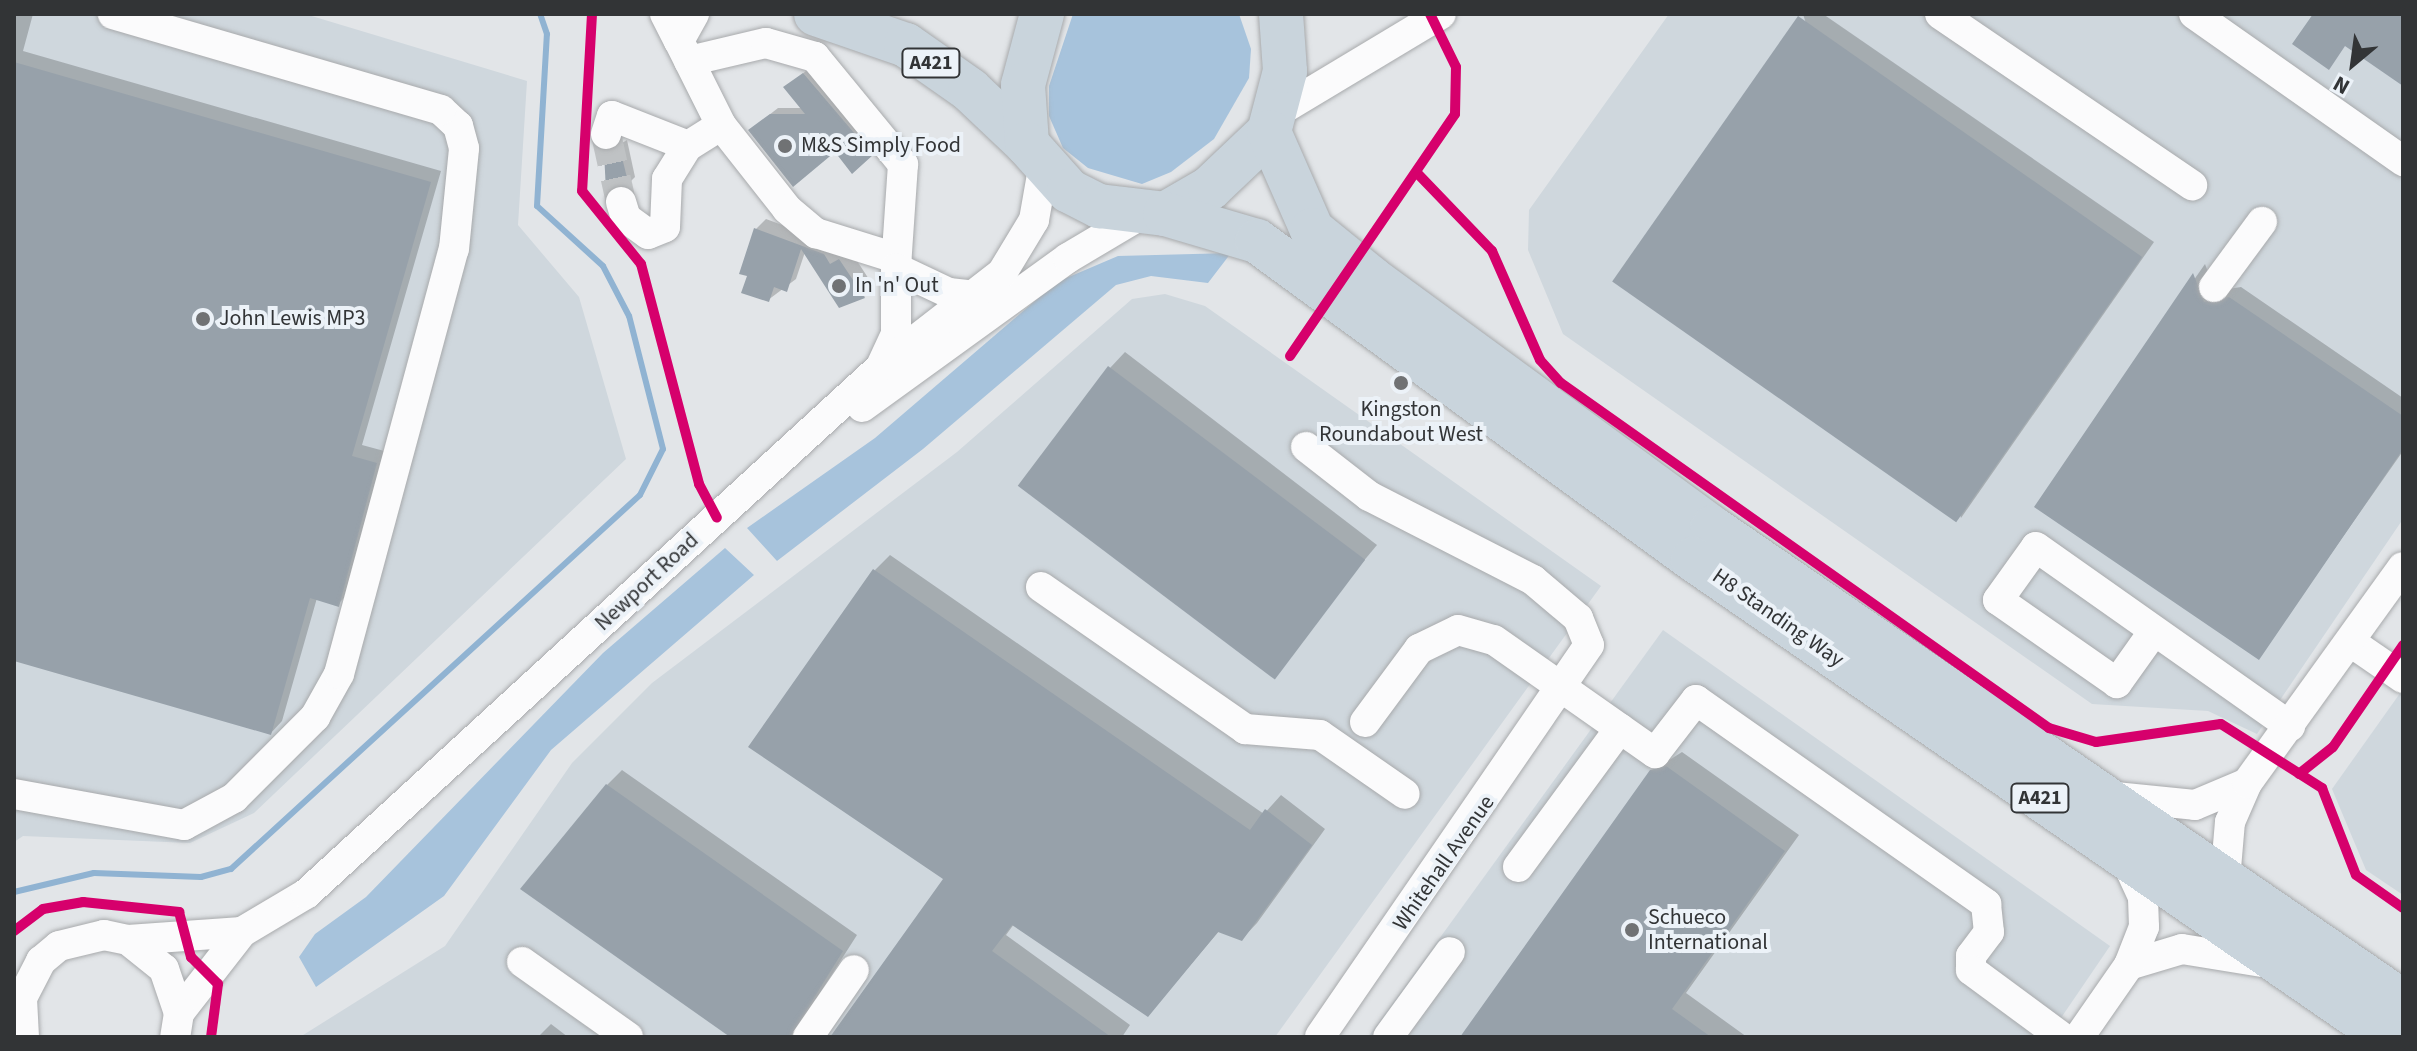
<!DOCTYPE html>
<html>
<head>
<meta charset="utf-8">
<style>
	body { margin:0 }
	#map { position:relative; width:2417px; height:1051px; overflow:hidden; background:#e2e5e8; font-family:"Source Sans 3",sans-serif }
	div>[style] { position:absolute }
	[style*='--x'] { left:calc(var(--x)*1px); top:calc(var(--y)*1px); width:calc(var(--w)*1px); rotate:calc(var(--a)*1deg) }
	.built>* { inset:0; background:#cfd7dd }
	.forest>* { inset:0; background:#a7c3dc }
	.shadow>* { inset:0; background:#0003 }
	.stream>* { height:6px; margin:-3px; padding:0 3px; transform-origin:3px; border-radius:3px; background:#90b3d2 }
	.building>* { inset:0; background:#97a1aa; transform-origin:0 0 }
	.minor-tunnel>* { height:30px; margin-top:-15px; transform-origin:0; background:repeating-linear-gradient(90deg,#bfc2c4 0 30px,transparent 0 45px) }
	.roads { filter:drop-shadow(0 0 2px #a8aaac) drop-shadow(0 0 2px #a8aaac) }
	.minor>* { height:30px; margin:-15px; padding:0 15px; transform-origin:15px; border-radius:15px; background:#fbfbfc }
	.highway>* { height:44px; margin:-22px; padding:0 22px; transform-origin:22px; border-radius:22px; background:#c9d4dc }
	.cycleway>* { height:10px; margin:-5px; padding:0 5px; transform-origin:5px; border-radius:5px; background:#d6006c }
	.dots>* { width:22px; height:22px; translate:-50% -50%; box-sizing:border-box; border:4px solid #ecf2f8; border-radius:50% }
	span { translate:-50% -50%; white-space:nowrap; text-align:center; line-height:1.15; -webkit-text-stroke:8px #ecf2f8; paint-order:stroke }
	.shield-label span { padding:2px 6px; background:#ecf2f8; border:2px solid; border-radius:6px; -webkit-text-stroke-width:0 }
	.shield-label { font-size:20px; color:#323436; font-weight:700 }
	.poi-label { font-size:22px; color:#323436 }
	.left { translate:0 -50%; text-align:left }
	.street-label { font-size:22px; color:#323436 }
	.frame { position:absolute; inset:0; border:16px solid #323436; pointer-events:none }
	.north { position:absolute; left:2313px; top:24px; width:80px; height:80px; -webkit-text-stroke:6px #ecf2f8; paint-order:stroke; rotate:209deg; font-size:22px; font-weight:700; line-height:32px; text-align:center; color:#323436 }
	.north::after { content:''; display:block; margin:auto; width:28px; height:36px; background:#323436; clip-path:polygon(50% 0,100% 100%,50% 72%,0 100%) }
</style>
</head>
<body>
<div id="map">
	<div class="built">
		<i style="clip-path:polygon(14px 14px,305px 14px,527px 81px,518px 225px,579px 297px,626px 459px,254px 813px,190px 843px,23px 836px,14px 842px)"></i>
		<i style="clip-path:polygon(1669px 14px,2403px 14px,2403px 519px,2257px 734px,2208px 711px,2092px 704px,1563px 334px,1528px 250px,1529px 210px)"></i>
		<i style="clip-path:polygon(1165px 294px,1205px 306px,1601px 586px,1275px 1037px,300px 1037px,445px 946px,572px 763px,652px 683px,957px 452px,1132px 299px)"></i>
		<i style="clip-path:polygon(1663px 630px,2110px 946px,2048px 1037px,1368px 1037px)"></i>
		<i style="clip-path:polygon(2403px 689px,2403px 895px,2366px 870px,2332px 789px)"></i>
	</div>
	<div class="forest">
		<i style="clip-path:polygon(1073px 14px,1239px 14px,1251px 49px,1249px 78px,1214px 139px,1171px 172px,1142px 184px,1088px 168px,1063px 148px,1049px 116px,1049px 86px)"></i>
		<i style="clip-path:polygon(1231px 253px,1208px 283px,1151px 276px,1116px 285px,923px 449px,777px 561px,747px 528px,875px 438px,1057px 282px,1118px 256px)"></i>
		<i style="clip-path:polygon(725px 548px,754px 575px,551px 750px,444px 896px,316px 987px,299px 957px,315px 934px,366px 897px,603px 653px)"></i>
	</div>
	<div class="shadow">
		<i style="clip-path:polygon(14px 14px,33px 14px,23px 51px,441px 171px,362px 445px,388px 452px,349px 593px,338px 604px,317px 598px,282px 721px,271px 733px,14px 659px)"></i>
		<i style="clip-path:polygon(1803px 14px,1823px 14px,2154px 242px,1961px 518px)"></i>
		<i style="clip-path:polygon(811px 67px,878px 147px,852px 171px,835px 149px,750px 130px,778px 108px,803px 108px,786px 87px)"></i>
		<i style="clip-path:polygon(627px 140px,635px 177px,628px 184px,606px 152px)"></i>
		<i style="clip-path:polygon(766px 219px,850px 250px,874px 287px,864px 297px,805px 252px,796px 279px,768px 300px,749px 275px,756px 229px)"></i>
		<i style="clip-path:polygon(2205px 264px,2215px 291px,2241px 287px,2403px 398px,2403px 451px,2258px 658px,2036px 506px)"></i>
		<i style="clip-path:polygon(1125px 352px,1377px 545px,1277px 665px,1110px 368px)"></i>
		<i style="clip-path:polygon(890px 555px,1264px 814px,1281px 795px,1325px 829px,1257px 923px,1242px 939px,1220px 930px,1148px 1015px,1014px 924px,1006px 935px,1130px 1025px,1122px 1037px,819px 1037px,835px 1034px,946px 878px,875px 570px)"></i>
		<i style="clip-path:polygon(1682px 752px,1799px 835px,1686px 993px,1747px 1037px,1463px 1037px,1652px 771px)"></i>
		<i style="clip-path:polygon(622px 770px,857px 935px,804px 1018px,813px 1037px,734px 1037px,607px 785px)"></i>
		<i style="clip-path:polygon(551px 1024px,568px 1037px,538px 1037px)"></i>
	</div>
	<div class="stream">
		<i style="--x:14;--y:892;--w:82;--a:-13.4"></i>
		<i style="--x:94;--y:873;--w:107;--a:2.1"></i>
		<i style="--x:201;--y:877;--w:31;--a:-15"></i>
		<i style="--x:231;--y:869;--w:554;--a:-42.44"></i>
		<i style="--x:640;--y:495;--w:51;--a:-63.4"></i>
		<i style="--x:663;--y:449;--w:137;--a:-104.3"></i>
		<i style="--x:629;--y:316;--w:56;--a:-117.5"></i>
		<i style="--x:603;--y:266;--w:89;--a:-137.7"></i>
		<i style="--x:537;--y:206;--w:172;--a:-86.7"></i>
		<i style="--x:547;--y:34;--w:21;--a:-109"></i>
	</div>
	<div class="building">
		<i style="clip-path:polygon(2313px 14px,2403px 14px,2403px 86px,2345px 46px,2329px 70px,2292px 44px)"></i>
		<i style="left:1798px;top:16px;width:420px;height:324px;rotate:35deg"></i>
		<i style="clip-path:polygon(14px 62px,431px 182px,352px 456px,377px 463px,339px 607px,310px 598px,271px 735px,14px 661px)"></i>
		<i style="clip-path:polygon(803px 73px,873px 155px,852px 174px,835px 152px,793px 187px,748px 130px,770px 114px,805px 114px,783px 87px)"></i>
		<i style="clip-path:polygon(619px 145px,629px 186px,606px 192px,604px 151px)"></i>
		<i style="clip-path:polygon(754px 228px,824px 254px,830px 264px,839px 259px,865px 298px,839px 308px,801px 249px,787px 292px,774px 287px,769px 302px,741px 293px,747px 276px,739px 274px)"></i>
		<i style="clip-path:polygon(2193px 273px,2204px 302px,2229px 297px,2403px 416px,2403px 449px,2259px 660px,2034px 507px)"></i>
		<i style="left:1108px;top:366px;width:322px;height:150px;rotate:37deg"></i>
		<i style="clip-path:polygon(873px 569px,1250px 830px,1265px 809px,1312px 845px,1242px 941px,1218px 932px,1148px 1017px,1012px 925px,992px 951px,1111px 1037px,830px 1037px,943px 879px,748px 747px)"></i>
		<i style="clip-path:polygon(1666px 766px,1785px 851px,1672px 1009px,1711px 1037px,1460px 1037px,1650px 770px)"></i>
		<i style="clip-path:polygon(606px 784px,843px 951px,790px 1037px,730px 1037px,520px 889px)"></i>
	</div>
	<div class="minor-tunnel">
		<i style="--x:606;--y:134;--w:70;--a:77.6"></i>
	</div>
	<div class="roads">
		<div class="minor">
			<i style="--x:665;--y:14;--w:30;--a:63"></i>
			<i style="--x:679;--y:41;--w:31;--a:-61"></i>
			<i style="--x:1940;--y:14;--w:305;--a:34.2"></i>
			<i style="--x:2194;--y:14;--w:256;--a:35.1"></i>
			<i style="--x:679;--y:41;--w:94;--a:63.4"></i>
			<i style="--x:721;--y:125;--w:107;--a:51.8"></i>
			<i style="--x:787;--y:209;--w:38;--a:40"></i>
			<i style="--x:816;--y:233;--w:84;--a:17.4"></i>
			<i style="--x:689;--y:61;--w:79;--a:-13.2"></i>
			<i style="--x:766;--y:43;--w:51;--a:15.9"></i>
			<i style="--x:815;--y:57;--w:139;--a:50.6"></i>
			<i style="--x:903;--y:164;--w:104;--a:93.9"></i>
			<i style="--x:1278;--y:112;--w:190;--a:-31"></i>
			<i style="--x:606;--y:134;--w:19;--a:-72"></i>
			<i style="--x:612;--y:116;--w:82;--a:21.5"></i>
			<i style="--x:621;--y:202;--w:17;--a:73"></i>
			<i style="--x:626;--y:218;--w:27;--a:36"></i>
			<i style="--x:648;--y:234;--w:18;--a:-22"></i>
			<i style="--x:665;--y:227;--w:48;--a:-87.6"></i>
			<i style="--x:667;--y:179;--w:39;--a:-58"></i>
			<i style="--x:688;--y:146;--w:39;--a:-32"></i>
			<i style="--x:2214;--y:287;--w:81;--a:-53.6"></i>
			<i style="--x:882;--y:364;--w:33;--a:-65"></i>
			<i style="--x:896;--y:334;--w:66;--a:-90"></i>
			<i style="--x:896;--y:268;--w:59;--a:25.3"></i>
			<i style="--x:949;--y:293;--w:27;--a:6"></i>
			<i style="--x:862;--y:407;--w:254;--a:-35.9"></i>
			<i style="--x:1068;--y:258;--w:86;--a:-30.7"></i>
			<i style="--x:1306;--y:447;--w:80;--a:37.9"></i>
			<i style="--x:1369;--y:496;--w:184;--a:27.1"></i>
			<i style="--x:1533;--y:580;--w:59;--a:40.2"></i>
			<i style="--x:1578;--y:618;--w:29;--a:68"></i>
			<i style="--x:1589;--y:645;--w:475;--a:124.5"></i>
			<i style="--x:1041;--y:587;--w:249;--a:34.8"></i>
			<i style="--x:1245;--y:729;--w:75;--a:4.6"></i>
			<i style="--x:1320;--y:735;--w:103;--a:34.8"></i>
			<i style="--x:2154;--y:631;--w:64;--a:125.4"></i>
			<i style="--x:2117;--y:683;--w:145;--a:-145.1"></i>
			<i style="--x:1998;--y:600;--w:65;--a:-54.4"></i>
			<i style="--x:2036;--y:547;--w:311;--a:35.2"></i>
			<i style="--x:2352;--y:643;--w:62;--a:34.5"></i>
			<i style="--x:1365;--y:722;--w:91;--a:-53.5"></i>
			<i style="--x:1419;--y:649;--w:43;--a:-26"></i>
			<i style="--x:1458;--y:630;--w:37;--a:16"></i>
			<i style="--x:1494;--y:640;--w:197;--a:35.1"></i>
			<i style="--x:1655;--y:753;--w:67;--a:-52.3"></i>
			<i style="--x:1696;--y:700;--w:355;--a:35.1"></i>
			<i style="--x:1986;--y:904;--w:28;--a:84"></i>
			<i style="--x:1989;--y:932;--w:30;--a:127"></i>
			<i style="--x:1971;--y:956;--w:14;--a:90"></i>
			<i style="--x:1971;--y:970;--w:113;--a:36.4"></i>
			<i style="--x:14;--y:794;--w:173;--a:10.3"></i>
			<i style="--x:184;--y:825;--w:57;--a:-28.4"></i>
			<i style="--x:234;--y:798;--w:115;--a:-45"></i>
			<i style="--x:315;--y:717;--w:49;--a:-60.8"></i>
			<i style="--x:339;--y:674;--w:440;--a:-74.9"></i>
			<i style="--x:454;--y:249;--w:101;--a:-84.3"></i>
			<i style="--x:464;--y:148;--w:23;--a:-105"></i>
			<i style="--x:458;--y:126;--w:23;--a:-137"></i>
			<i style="--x:441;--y:110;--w:342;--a:-163.7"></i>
			<i style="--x:2115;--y:797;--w:80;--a:5.7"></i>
			<i style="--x:2195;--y:805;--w:56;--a:-22.9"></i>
			<i style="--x:1518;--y:867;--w:172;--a:-53.7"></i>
			<i style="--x:2225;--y:880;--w:58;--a:-85.1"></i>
			<i style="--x:2230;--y:822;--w:43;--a:-66.4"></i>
			<i style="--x:2247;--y:783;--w:266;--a:-54.2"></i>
			<i style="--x:128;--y:940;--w:114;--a:-4"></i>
			<i style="--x:522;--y:962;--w:130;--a:35.3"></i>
			<i style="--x:2129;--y:965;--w:55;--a:-16.8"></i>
			<i style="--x:2182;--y:949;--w:81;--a:9.2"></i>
			<i style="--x:179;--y:1013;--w:103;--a:-52.1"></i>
			<i style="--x:242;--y:932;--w:74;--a:-30.7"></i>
			<i style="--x:306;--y:894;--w:781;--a:-42.51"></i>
			<i style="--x:882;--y:366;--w:152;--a:-37.8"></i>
			<i style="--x:1002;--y:273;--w:62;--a:-58.9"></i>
			<i style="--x:1034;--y:220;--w:52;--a:-80"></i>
			<i style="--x:24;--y:1037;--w:39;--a:-93"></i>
			<i style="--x:22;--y:998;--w:42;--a:-62.8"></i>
			<i style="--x:41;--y:961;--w:23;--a:-40"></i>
			<i style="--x:59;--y:946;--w:46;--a:-13.7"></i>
			<i style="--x:104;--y:935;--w:25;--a:12"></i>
			<i style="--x:128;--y:940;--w:46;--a:38.9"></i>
			<i style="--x:164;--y:969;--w:46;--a:71.2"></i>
			<i style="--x:179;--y:1013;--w:24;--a:99"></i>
			<i style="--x:808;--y:1037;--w:81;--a:-55.5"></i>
			<i style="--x:1388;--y:1037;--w:105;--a:-53.9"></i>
			<i style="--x:2079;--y:1037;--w:88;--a:-55.2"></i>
			<i style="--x:2129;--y:965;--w:41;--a:-68.5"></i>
			<i style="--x:2144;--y:927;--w:30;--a:-92"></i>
			<i style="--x:2143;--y:897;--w:43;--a:-114.8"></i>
		</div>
		<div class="highway">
			<i style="--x:816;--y:14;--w:95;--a:19"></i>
			<i style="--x:906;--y:45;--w:78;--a:35.1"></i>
			<i style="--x:970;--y:90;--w:79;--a:43.5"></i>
			<i style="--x:1042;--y:14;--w:73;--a:105"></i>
			<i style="--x:1023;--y:85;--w:59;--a:86.1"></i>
			<i style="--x:1027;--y:144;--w:63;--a:48.2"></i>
			<i style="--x:1069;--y:191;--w:34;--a:27"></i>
			<i style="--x:1099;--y:206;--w:66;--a:6.9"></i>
			<i style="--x:1165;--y:214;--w:52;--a:-30"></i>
			<i style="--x:1210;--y:188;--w:81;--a:-43.5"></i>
			<i style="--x:1269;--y:132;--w:63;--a:-75.3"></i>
			<i style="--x:1285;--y:71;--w:57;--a:-94"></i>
			<i style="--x:1269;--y:132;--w:107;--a:66.3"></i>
			<i style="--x:1312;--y:230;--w:77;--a:39.2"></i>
			<i style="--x:1372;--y:279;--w:421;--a:36.2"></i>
			<i style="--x:1712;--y:528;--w:838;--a:34.45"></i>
			<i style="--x:1165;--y:214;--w:96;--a:16.4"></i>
			<i style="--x:1257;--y:241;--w:540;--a:36.11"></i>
			<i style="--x:1693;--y:559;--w:843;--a:34.56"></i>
		</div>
	</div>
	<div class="cycleway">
		<i style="--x:592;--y:14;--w:177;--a:93.2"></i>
		<i style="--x:582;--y:191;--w:94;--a:51.1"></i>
		<i style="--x:641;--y:264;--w:228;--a:75.2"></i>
		<i style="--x:699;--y:484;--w:38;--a:62"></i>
		<i style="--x:1418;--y:174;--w:107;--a:46.1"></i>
		<i style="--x:1492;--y:251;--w:119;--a:66.2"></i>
		<i style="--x:1540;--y:360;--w:31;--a:48"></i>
		<i style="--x:1561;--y:383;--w:598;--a:35.26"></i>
		<i style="--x:2049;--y:728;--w:49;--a:16.6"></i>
		<i style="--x:2096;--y:742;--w:126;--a:-8.2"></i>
		<i style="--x:2221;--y:724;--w:120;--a:32.4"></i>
		<i style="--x:2322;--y:788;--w:93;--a:68.7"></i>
		<i style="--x:2356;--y:875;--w:57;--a:35.1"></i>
		<i style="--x:1290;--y:356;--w:293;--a:-55.7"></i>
		<i style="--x:1455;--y:114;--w:47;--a:-88.8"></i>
		<i style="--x:1456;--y:67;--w:59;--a:-116.1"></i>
		<i style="--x:2299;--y:774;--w:43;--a:-38.5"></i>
		<i style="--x:2333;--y:747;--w:124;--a:-55.5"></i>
		<i style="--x:14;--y:931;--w:36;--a:-37"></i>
		<i style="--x:43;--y:909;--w:41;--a:-9.9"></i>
		<i style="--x:83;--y:902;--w:97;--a:5.9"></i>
		<i style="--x:179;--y:912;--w:47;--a:75.1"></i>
		<i style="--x:191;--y:957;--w:38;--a:45"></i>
		<i style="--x:218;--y:984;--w:53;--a:97.5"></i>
	</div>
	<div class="dots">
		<i style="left:785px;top:146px;background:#707274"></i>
		<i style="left:839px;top:286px;background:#707274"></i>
		<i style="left:203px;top:319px;background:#707274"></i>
		<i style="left:1401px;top:383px;background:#707274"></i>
		<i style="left:1632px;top:930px;background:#707274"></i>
	</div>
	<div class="shield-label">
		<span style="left:931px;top:63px">A421</span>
		<span style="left:2040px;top:798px">A421</span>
	</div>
	<div class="poi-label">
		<span class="left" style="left:801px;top:146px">M&amp;S Simply Food</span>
		<span class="left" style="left:855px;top:286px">In 'n' Out</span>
		<span class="left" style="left:219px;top:319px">John Lewis MP3</span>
		<span style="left:1401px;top:422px">Kingston<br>Roundabout West</span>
		<span class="left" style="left:1648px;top:930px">Schueco<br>International</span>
	</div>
	<div class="street-label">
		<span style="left:647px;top:582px;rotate:-43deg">Newport Road</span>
		<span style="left:1778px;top:618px;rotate:35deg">H8 Standing Way</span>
		<span style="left:1444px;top:863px;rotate:-55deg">Whitehall Avenue</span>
	</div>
	<div class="frame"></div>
	<div class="north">N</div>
</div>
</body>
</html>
